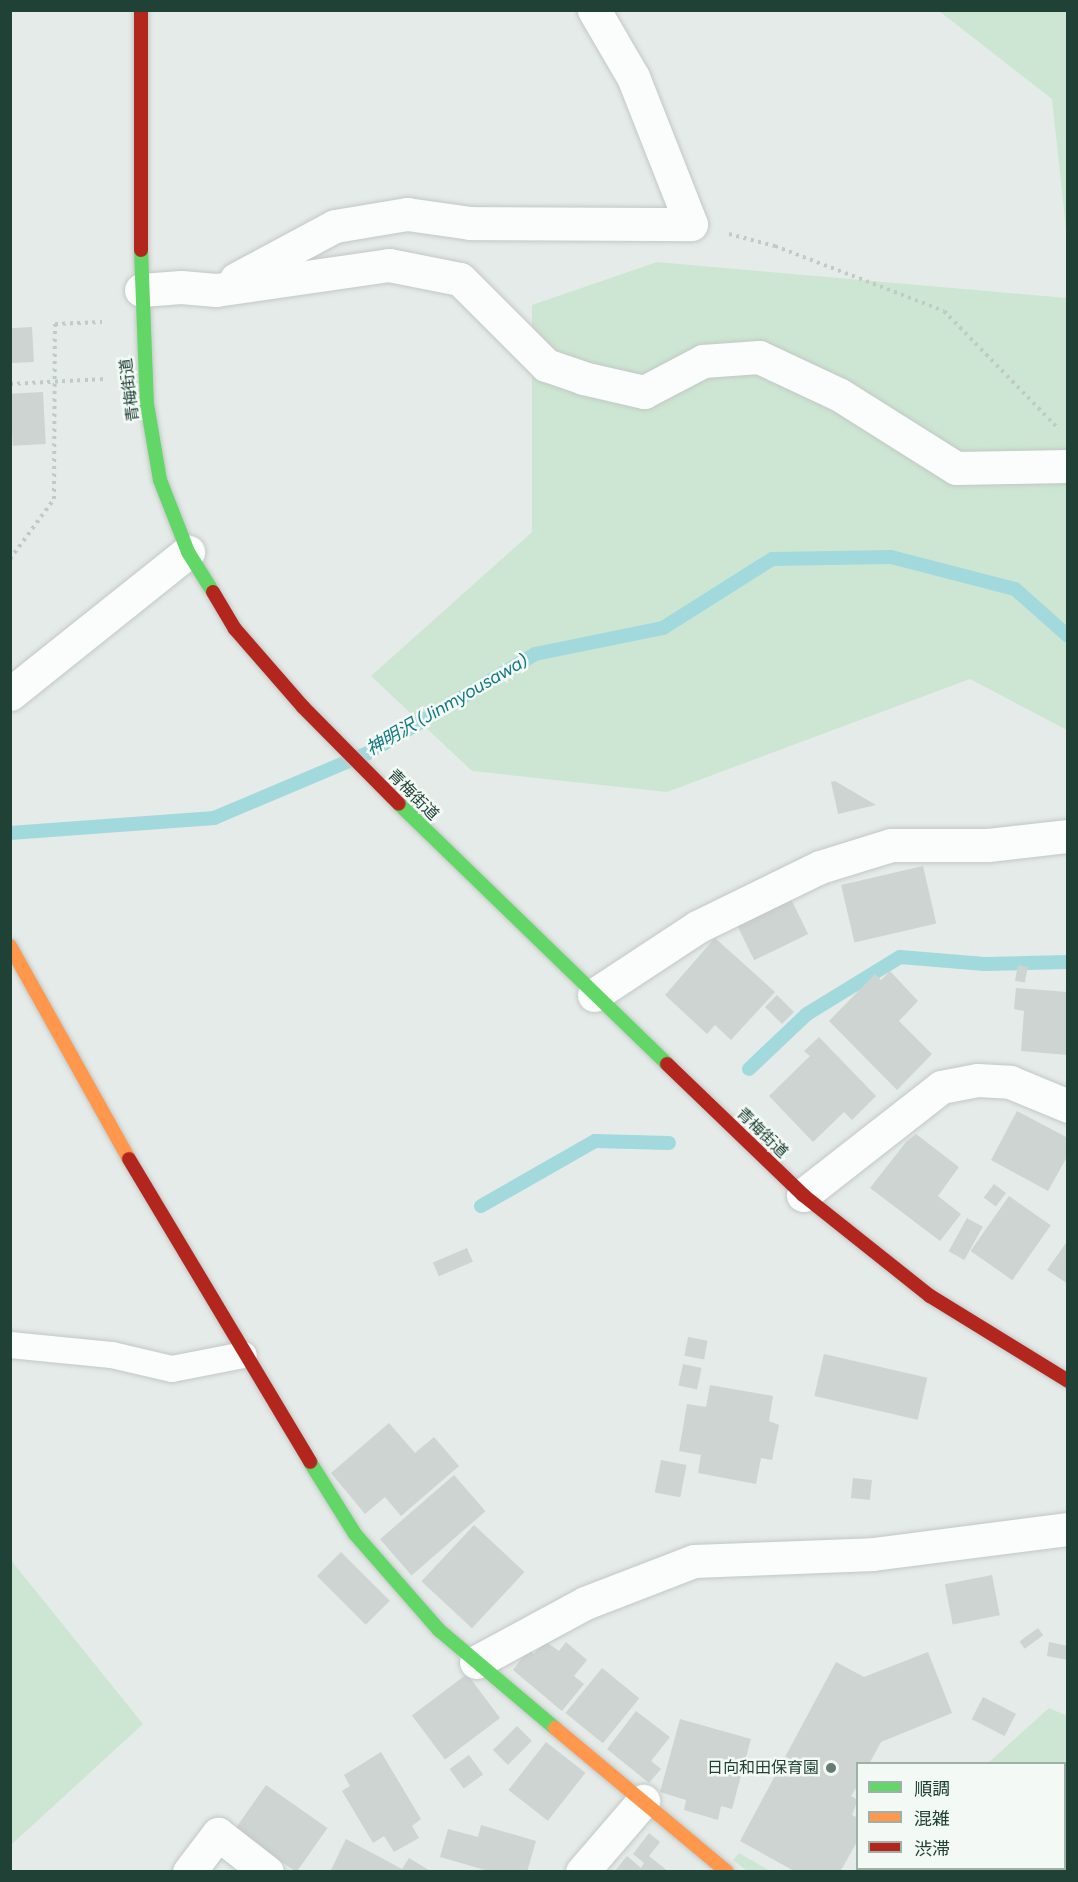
<!DOCTYPE html>
<html>
<head>
<meta charset="utf-8">
<style>
	body { margin:0 }
	#map { position:relative; width:1078px; height:1882px; overflow:hidden; background:#e5ebe8; font-family:Figtree,"Noto Sans JP",sans-serif }
	div>[style] { position:absolute }
	[style*='--x'] { left:calc(var(--x)*1px); top:calc(var(--y)*1px); width:calc(var(--w)*1px); rotate:calc(var(--a)*1deg) }
	.green>* { inset:0; background:#cde6d3 }
	.stream>* { height:14px; margin:-7px; padding:0 7px; transform-origin:7px; border-radius:7px; background:#a2d9dd }
	.building>* { inset:0; background:#cdd4d1; transform-origin:0 0 }
	.path>* { height:4px; margin-top:-2px; transform-origin:0; background:repeating-linear-gradient(90deg,#c1cbc6 0 3px,transparent 0 7.5px) }
	.roads { filter:drop-shadow(0 0 2px #c2c8c5) drop-shadow(0 0 2px #c2c8c5) }
	.lane>* { height:26px; margin:-13px; padding:0 13px; transform-origin:13px; border-radius:13px; background:#fbfcfc }
	.street>* { height:33px; margin:-16.5px; padding:0 16.5px; transform-origin:16.5px; border-radius:16.5px; background:#fbfcfc }
	.fast>* { height:14px; margin:-7px; padding:0 7px; transform-origin:7px; border-radius:7px; background:#63d668 }
	.slow>* { height:14px; margin:-7px; padding:0 7px; transform-origin:7px; border-radius:7px; background:#ff974d }
	.jam>* { height:14px; margin:-7px; padding:0 7px; transform-origin:7px; border-radius:7px; background:#b3261e }
	.dots>* { width:16px; height:16px; translate:-50% -50%; box-sizing:border-box; border:3px solid #f3faf6; border-radius:50% }
	span { translate:-50% -50%; white-space:nowrap; text-align:center; line-height:1.15; -webkit-text-stroke:5px #f3faf6; paint-order:stroke }
	.street-label { font-size:16px; color:#204136 }
	.poi-label { font-size:16px; color:#204136 }
	.right { translate:-100% -50%; text-align:right }
	.water-label { font-size:18px; color:#147883; font-style:italic }
	.frame { position:absolute; inset:0; border:12px solid #204136; pointer-events:none }
	.legend { position:absolute; left:856px; top:1762px; width:210px; height:108px; box-sizing:border-box; background:#f3faf6; border:2px solid #9fb0a9; margin:0; padding:8px 10px; list-style:none; font-size:18px; color:#204136 }
	.legend li { display:flex; align-items:center; gap:12px; height:30px }
	.legend b { width:30px; border:2px solid #9fb0a9 }
</style>
</head>
<body>
<div id="map">
	<div class="green">
		<i style="clip-path:polygon(939px 11px,1067px 11px,1067px 238px,1052px 99px)"></i>
		<i style="clip-path:polygon(657px 262px,1067px 298px,1067px 730px,970px 679px,667px 792px,472px 771px,371px 676px,532px 532px,532px 305px)"></i>
		<i style="clip-path:polygon(10px 1559px,143px 1724px,11px 1845px,10px 1845px)"></i>
		<i style="clip-path:polygon(1049px 1708px,1067px 1716px,1067px 1871px,871px 1871px,1064px 1868px,1064px 1764px,988px 1763px)"></i>
		<i style="clip-path:polygon(739px 1853px,770px 1871px,747px 1871px,733px 1860px)"></i>
	</div>
	<div class="stream">
		<i style="--x:10;--y:833;--w:205;--a:-4.2"></i>
		<i style="--x:214;--y:818;--w:169;--a:-22.9"></i>
		<i style="--x:370;--y:752;--w:192;--a:-30.7"></i>
		<i style="--x:535;--y:654;--w:131;--a:-11.5"></i>
		<i style="--x:663;--y:628;--w:129;--a:-32.3"></i>
		<i style="--x:772;--y:559;--w:119;--a:-1"></i>
		<i style="--x:891;--y:557;--w:128;--a:14.5"></i>
		<i style="--x:1015;--y:589;--w:71;--a:41.6"></i>
		<i style="--x:749;--y:1069;--w:80;--a:-43.5"></i>
		<i style="--x:807;--y:1014;--w:109;--a:-31.5"></i>
		<i style="--x:900;--y:957;--w:85;--a:4.7"></i>
		<i style="--x:985;--y:964;--w:83;--a:-1.4"></i>
		<i style="--x:481;--y:1206;--w:131;--a:-29.7"></i>
		<i style="--x:595;--y:1141;--w:74;--a:1.5"></i>
	</div>
	<div class="building">
		<i style="left:32px;top:327px;width:35px;height:22px;rotate:87deg"></i>
		<i style="left:43px;top:392px;width:52px;height:33px;rotate:87deg"></i>
		<i style="clip-path:polygon(835px 781px,876px 805px,838px 814px,831px 782px)"></i>
		<i style="left:923px;top:866px;width:59px;height:84px;rotate:77deg"></i>
		<i style="left:791px;top:899px;width:39px;height:60px;rotate:64deg"></i>
		<i style="clip-path:polygon(715px 938px,775px 992px,731px 1040px,715px 1025px,707px 1034px,665px 995px)"></i>
		<i style="left:1018px;top:965px;width:10px;height:16px;rotate:11deg"></i>
		<i style="clip-path:polygon(890px 971px,918px 1001px,899px 1021px,932px 1054px,897px 1090px,829px 1021px,875px 974px,881px 980px)"></i>
		<i style="clip-path:polygon(1016px 988px,1068px 992px,1068px 1055px,1021px 1051px,1024px 1011px,1014px 1009px)"></i>
		<i style="left:777px;top:995px;width:24px;height:17px;rotate:45deg"></i>
		<i style="clip-path:polygon(819px 1037px,876px 1096px,852px 1120px,844px 1112px,813px 1142px,769px 1096px,810px 1056px,804px 1051px)"></i>
		<i style="clip-path:polygon(1017px 1111px,1068px 1138px,1068px 1155px,1048px 1191px,991px 1160px)"></i>
		<i style="clip-path:polygon(916px 1134px,959px 1167px,938px 1196px,961px 1214px,940px 1241px,870px 1188px,906px 1142px)"></i>
		<i style="left:994px;top:1184px;width:15px;height:17px;rotate:37deg"></i>
		<i style="left:1009px;top:1196px;width:51px;height:67px;rotate:35deg"></i>
		<i style="left:967px;top:1218px;width:18px;height:38px;rotate:29deg"></i>
		<i style="clip-path:polygon(1068px 1240px,1068px 1284px,1047px 1270px)"></i>
		<i style="left:467px;top:1248px;width:15px;height:37px;rotate:67deg"></i>
		<i style="left:688px;top:1337px;width:20px;height:19px;rotate:11deg"></i>
		<i style="left:824px;top:1354px;width:106px;height:43px;rotate:13deg"></i>
		<i style="left:683px;top:1364px;width:19px;height:22px;rotate:12deg"></i>
		<i style="clip-path:polygon(710px 1385px,773px 1396px,769px 1421px,779px 1425px,772px 1460px,761px 1458px,756px 1484px,698px 1473px,701px 1455px,679px 1451px,687px 1404px,706px 1407px)"></i>
		<i style="clip-path:polygon(389px 1423px,415px 1453px,434px 1437px,459px 1466px,401px 1516px,385px 1497px,365px 1514px,331px 1473px)"></i>
		<i style="left:661px;top:1460px;width:26px;height:33px;rotate:11deg"></i>
		<i style="left:454px;top:1475px;width:48px;height:98px;rotate:49deg"></i>
		<i style="left:853px;top:1478px;width:19px;height:20px;rotate:6deg"></i>
		<i style="left:474px;top:1525px;width:69px;height:77px;rotate:43deg"></i>
		<i style="left:341px;top:1552px;width:69px;height:34px;rotate:45deg"></i>
		<i style="left:992px;top:1575px;width:41px;height:48px;rotate:79deg"></i>
		<i style="left:1038px;top:1628px;width:9px;height:23px;rotate:54deg"></i>
		<i style="clip-path:polygon(545px 1641px,559px 1651px,566px 1642px,587px 1660px,574px 1676px,584px 1684px,562px 1711px,513px 1670px,528px 1650px,534px 1654px)"></i>
		<i style="clip-path:polygon(1049px 1642px,1068px 1646px,1068px 1660px,1047px 1656px)"></i>
		<i style="clip-path:polygon(928px 1652px,952px 1713px,881px 1742px,869px 1764px,858px 1764px,858px 1785px,851px 1796px,858px 1800px,852px 1815px,858px 1818px,858px 1840px,840px 1872px,796px 1872px,740px 1841px,836px 1662px,864px 1677px)"></i>
		<i style="left:602px;top:1668px;width:48px;height:58px;rotate:39deg"></i>
		<i style="left:467px;top:1674px;width:55px;height:69px;rotate:53deg"></i>
		<i style="left:983px;top:1697px;width:37px;height:25px;rotate:27deg"></i>
		<i style="clip-path:polygon(636px 1711px,670px 1737px,651px 1761px,661px 1769px,649px 1783px,607px 1749px)"></i>
		<i style="clip-path:polygon(680px 1719px,751px 1739px,732px 1809px,721px 1806px,718px 1820px,684px 1810px,686px 1800px,660px 1792px)"></i>
		<i style="left:517px;top:1726px;width:21px;height:34px;rotate:45deg"></i>
		<i style="left:546px;top:1742px;width:50px;height:61px;rotate:38deg"></i>
		<i style="clip-path:polygon(381px 1752px,421px 1819px,412px 1826px,419px 1838px,394px 1852px,384px 1836px,373px 1843px,342px 1791px,350px 1786px,344px 1775px)"></i>
		<i style="left:469px;top:1755px;width:24px;height:24px;rotate:54deg"></i>
		<i style="left:266px;top:1785px;width:75px;height:54px;rotate:35deg"></i>
		<i style="clip-path:polygon(481px 1825px,536px 1841px,527px 1872px,492px 1872px,440px 1857px,448px 1829px,478px 1837px)"></i>
		<i style="clip-path:polygon(649px 1833px,660px 1842px,649px 1856px,669px 1872px,614px 1872px,627px 1856px,641px 1868px,644px 1863px,633px 1854px)"></i>
		<i style="clip-path:polygon(346px 1839px,402px 1869px,409px 1858px,432px 1872px,330px 1872px)"></i>
	</div>
	<div class="path">
		<i style="--x:729;--y:234;--w:48;--a:14.6"></i>
		<i style="--x:775;--y:246;--w:181;--a:21"></i>
		<i style="--x:944;--y:311;--w:161;--a:45.8"></i>
		<i style="--x:10;--y:384;--w:95;--a:-3"></i>
		<i style="--x:10;--y:559;--w:74;--a:-53.7"></i>
		<i style="--x:54;--y:499;--w:175;--a:-89.7"></i>
		<i style="--x:55;--y:324;--w:47;--a:-2.4"></i>
	</div>
	<div class="roads">
		<div class="lane">
			<i style="--x:10;--y:1345;--w:102;--a:5.6"></i>
			<i style="--x:112;--y:1355;--w:62;--a:13.1"></i>
			<i style="--x:172;--y:1369;--w:73;--a:-11"></i>
		</div>
		<div class="street">
			<i style="--x:236;--y:279;--w:112;--a:-28.2"></i>
			<i style="--x:335;--y:226;--w:73;--a:-9.5"></i>
			<i style="--x:407;--y:214;--w:64;--a:8.1"></i>
			<i style="--x:470;--y:223;--w:221;--a:0.3"></i>
			<i style="--x:691;--y:224;--w:158;--a:-111.5"></i>
			<i style="--x:633;--y:77;--w:78;--a:-120.2"></i>
			<i style="--x:141;--y:290;--w:40;--a:-4.3"></i>
			<i style="--x:181;--y:287;--w:35;--a:5"></i>
			<i style="--x:216;--y:290;--w:175;--a:-8.2"></i>
			<i style="--x:389;--y:265;--w:72;--a:11.2"></i>
			<i style="--x:460;--y:279;--w:122;--a:45"></i>
			<i style="--x:546;--y:365;--w:39;--a:19"></i>
			<i style="--x:583;--y:378;--w:63;--a:12.9"></i>
			<i style="--x:644;--y:392;--w:67;--a:-27.7"></i>
			<i style="--x:703;--y:361;--w:56;--a:-4.1"></i>
			<i style="--x:759;--y:357;--w:89;--a:25.1"></i>
			<i style="--x:840;--y:395;--w:137;--a:32.2"></i>
			<i style="--x:956;--y:468;--w:112;--a:-1"></i>
			<i style="--x:10;--y:694;--w:228;--a:-38.6"></i>
			<i style="--x:594;--y:995;--w:123;--a:-33.4"></i>
			<i style="--x:697;--y:927;--w:137;--a:-26"></i>
			<i style="--x:820;--y:867;--w:74;--a:-17.2"></i>
			<i style="--x:891;--y:845;--w:97;--a:0"></i>
			<i style="--x:988;--y:845;--w:81;--a:-6.4"></i>
			<i style="--x:803;--y:1195;--w:175;--a:-38"></i>
			<i style="--x:941;--y:1087;--w:37;--a:-11"></i>
			<i style="--x:977;--y:1080;--w:33;--a:3"></i>
			<i style="--x:1010;--y:1082;--w:63;--a:22.5"></i>
			<i style="--x:476;--y:1662;--w:124;--a:-28.4"></i>
			<i style="--x:585;--y:1603;--w:117;--a:-21.1"></i>
			<i style="--x:694;--y:1561;--w:179;--a:-2.2"></i>
			<i style="--x:873;--y:1554;--w:197;--a:-7.3"></i>
			<i style="--x:189;--y:1872;--w:48;--a:-52.7"></i>
			<i style="--x:218;--y:1834;--w:62;--a:37.8"></i>
			<i style="--x:582;--y:1872;--w:94;--a:-49.3"></i>
		</div>
		<div class="fast">
			<i style="--x:141;--y:250;--w:154;--a:87.8"></i>
			<i style="--x:147;--y:404;--w:77;--a:80.3"></i>
			<i style="--x:160;--y:480;--w:77;--a:68.7"></i>
			<i style="--x:188;--y:552;--w:47;--a:58"></i>
			<i style="--x:399;--y:804;--w:373;--a:44.1"></i>
			<i style="--x:310;--y:1462;--w:85;--a:58"></i>
			<i style="--x:355;--y:1534;--w:128;--a:48.8"></i>
			<i style="--x:439;--y:1630;--w:152;--a:40.2"></i>
		</div>
		<div class="slow">
			<i style="--x:10;--y:946;--w:244;--a:60.8"></i>
			<i style="--x:555;--y:1728;--w:224;--a:39.9"></i>
		</div>
		<div class="jam">
			<i style="--x:141;--y:10;--w:240;--a:90"></i>
			<i style="--x:213;--y:592;--w:43;--a:59.3"></i>
			<i style="--x:235;--y:629;--w:103;--a:48.9"></i>
			<i style="--x:303;--y:707;--w:136;--a:45.3"></i>
			<i style="--x:667;--y:1064;--w:189;--a:43.9"></i>
			<i style="--x:803;--y:1195;--w:162;--a:38.5"></i>
			<i style="--x:930;--y:1296;--w:162;--a:31.6"></i>
			<i style="--x:129;--y:1159;--w:353;--a:59.1"></i>
		</div>
	</div>
	<div class="dots">
		<i style="left:831px;top:1768px;background:#657c74"></i>
	</div>
	<div class="street-label">
		<span style="left:130px;top:390px;rotate:-97deg">青梅街道</span>
		<span style="left:413px;top:795px;rotate:45deg">青梅街道</span>
		<span style="left:762px;top:1133px;rotate:44deg">青梅街道</span>
	</div>
	<div class="poi-label">
		<span class="right" style="left:819px;top:1768px">日向和田保育園</span>
	</div>
	<div class="water-label">
		<span style="left:447px;top:705px;rotate:-30deg">神明沢 (Jinmyousawa)</span>
	</div>
	<div class="frame"></div>
	<ul class="legend">
	<li><b style="height:8px;background:#63d668"></b>順調</li>
	<li><b style="height:8px;background:#ff974d"></b>混雑</li>
	<li><b style="height:8px;background:#b3261e"></b>渋滞</li>
	</ul>
</div>
</body>
</html>
